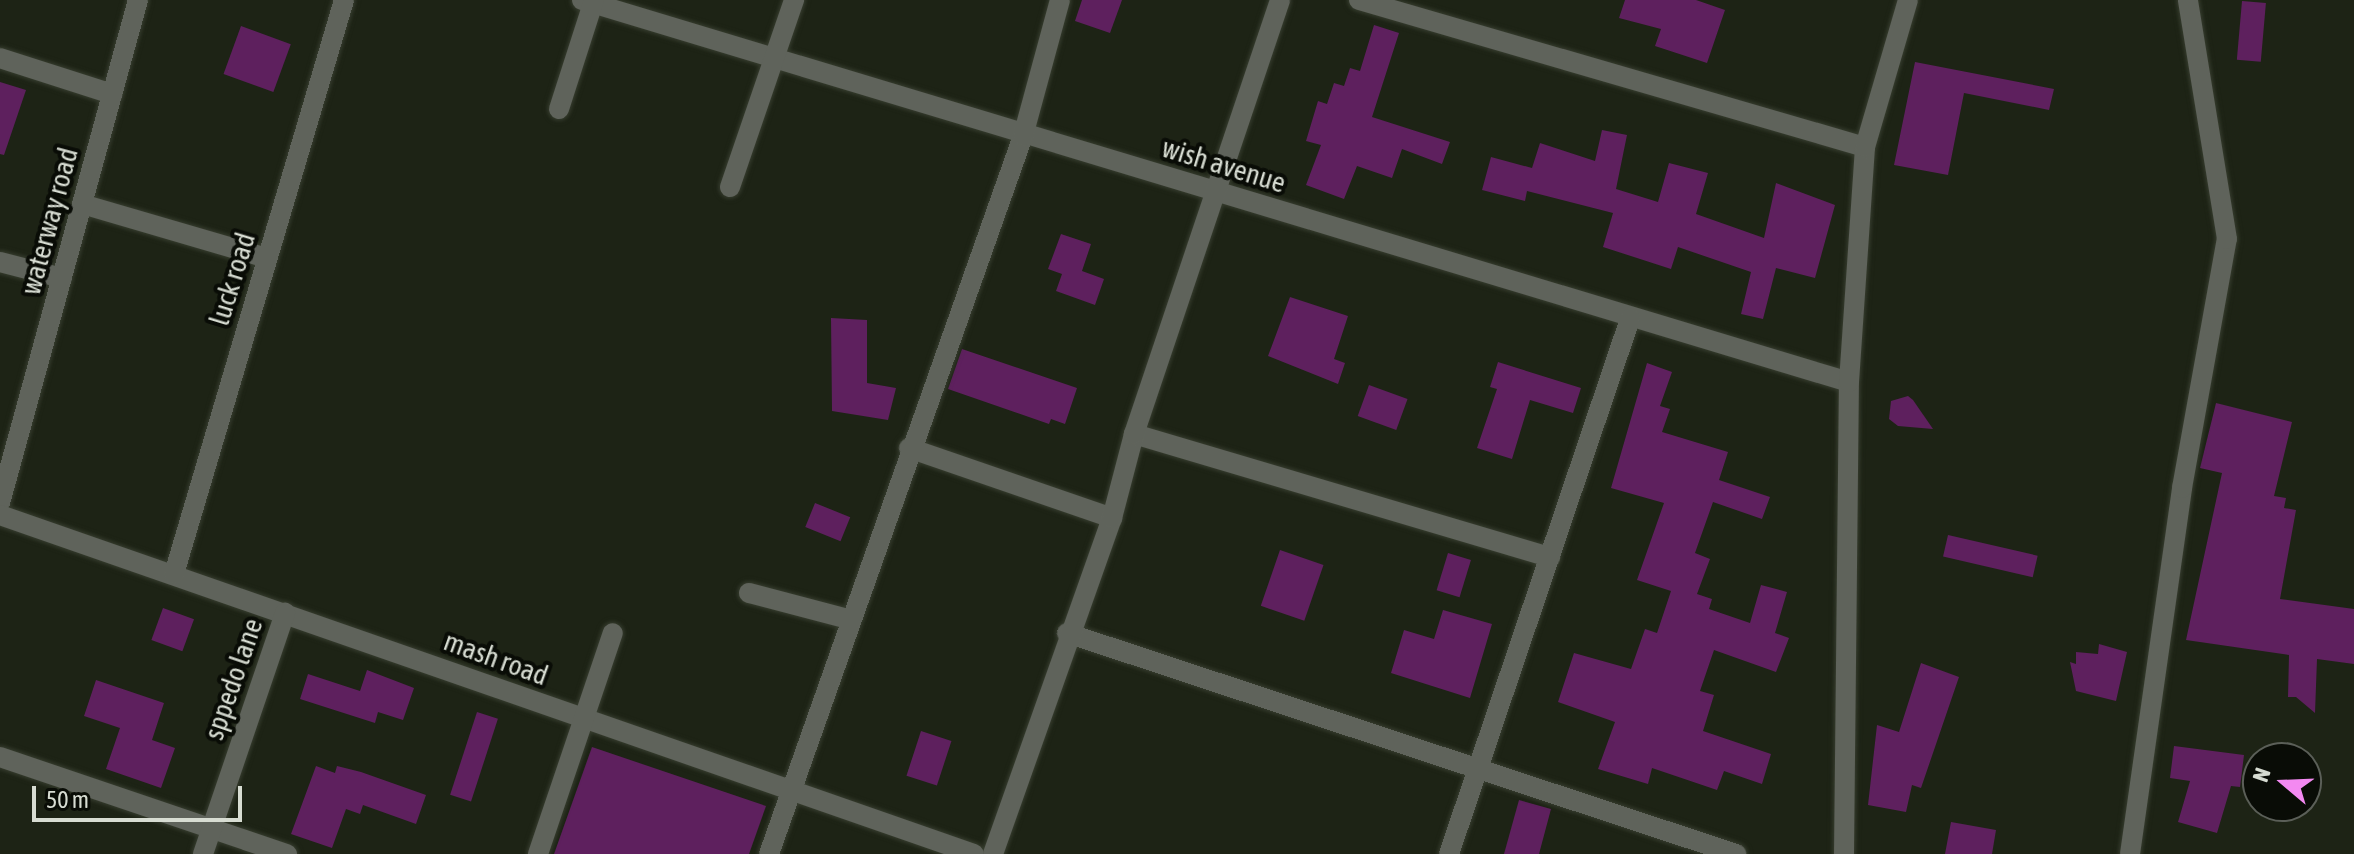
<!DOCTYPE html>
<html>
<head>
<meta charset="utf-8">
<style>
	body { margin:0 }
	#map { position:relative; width:2354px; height:854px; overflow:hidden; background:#1d2315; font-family:"Asap Condensed",sans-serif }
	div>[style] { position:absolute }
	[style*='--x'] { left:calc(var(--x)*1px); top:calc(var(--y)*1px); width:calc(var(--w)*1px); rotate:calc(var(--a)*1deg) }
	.building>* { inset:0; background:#5e205e; transform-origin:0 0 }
	.roads { filter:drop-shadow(0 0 2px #373d2f) drop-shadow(0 0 2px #373d2f) }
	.minor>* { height:20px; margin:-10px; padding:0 10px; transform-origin:10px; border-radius:10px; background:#5f635b }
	span { translate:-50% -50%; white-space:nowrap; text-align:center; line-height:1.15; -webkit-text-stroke:8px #090c06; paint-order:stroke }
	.street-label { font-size:28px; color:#d7dcd2 }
	.north { position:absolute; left:2242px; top:742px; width:80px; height:80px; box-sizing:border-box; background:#090c06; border:2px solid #5b5f58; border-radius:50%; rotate:289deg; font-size:22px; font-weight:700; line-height:32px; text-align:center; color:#d7dcd2 }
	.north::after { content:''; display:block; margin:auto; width:28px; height:36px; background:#f389f1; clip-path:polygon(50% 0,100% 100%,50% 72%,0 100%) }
	.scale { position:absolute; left:32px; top:786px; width:210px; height:36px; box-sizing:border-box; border:4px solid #d7dcd2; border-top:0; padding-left:10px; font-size:24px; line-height:28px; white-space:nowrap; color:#d7dcd2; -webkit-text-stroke:6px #090c06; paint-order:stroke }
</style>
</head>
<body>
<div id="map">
	<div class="building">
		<i style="clip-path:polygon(1082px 0,1122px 0,1110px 33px,1075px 21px)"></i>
		<i style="clip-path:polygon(1625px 0,1696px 0,1725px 10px,1707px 63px,1655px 46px,1661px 29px,1619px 18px)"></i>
		<i style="left:2242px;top:1px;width:24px;height:59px;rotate:5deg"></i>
		<i style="clip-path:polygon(1374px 25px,1399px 33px,1372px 117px,1450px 142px,1442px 164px,1402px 149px,1392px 178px,1357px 166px,1344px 199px,1306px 185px,1321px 145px,1306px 141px,1318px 101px,1327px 104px,1334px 83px,1344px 86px,1350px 68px,1360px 71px)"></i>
		<i style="left:241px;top:26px;width:53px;height:51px;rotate:20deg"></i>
		<i style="clip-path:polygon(1915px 62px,2054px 89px,2049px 110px,1964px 93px,1948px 175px,1894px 165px)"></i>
		<i style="clip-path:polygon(0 82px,26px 90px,4px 155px,0 154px)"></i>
		<i style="clip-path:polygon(1602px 130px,1627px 135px,1616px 189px,1658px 202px,1669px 163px,1708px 173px,1696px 214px,1764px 238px,1776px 183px,1835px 205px,1815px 278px,1776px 268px,1763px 319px,1741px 314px,1751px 272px,1678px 247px,1671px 269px,1603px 247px,1613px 213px,1527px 191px,1525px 201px,1482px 190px,1491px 157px,1532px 168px,1540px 143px,1595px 161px)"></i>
		<i style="clip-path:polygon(1061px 234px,1091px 244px,1082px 271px,1104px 279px,1095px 305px,1056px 291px,1062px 274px,1048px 269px)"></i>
		<i style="clip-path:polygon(1290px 297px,1348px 316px,1334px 359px,1345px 363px,1338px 384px,1268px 356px)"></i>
		<i style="clip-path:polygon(831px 318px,867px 320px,867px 383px,896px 388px,888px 420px,832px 411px)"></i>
		<i style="clip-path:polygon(962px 349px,1077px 388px,1065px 424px,1051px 419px,1049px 424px,948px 389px)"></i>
		<i style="clip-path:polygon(1498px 362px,1581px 388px,1573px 413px,1530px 400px,1512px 459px,1477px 448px,1497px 389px,1490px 387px)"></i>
		<i style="clip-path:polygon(1647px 363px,1672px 372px,1660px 406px,1670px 409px,1662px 432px,1728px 452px,1719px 480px,1770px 497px,1762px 519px,1713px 502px,1695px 553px,1710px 559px,1697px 594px,1712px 599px,1709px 609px,1750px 623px,1761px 585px,1787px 592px,1775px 633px,1789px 638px,1776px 672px,1714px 650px,1700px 691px,1714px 695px,1703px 731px,1771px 754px,1762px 784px,1724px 771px,1717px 790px,1652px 768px,1648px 784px,1598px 769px,1615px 722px,1558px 702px,1574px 653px,1631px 669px,1645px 629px,1657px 633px,1671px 591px,1637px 580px,1664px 503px,1611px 488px)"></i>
		<i style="left:1369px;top:385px;width:41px;height:33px;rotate:20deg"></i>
		<i style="clip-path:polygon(1908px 396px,1913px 400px,1933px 429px,1898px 426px,1889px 419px,1891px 401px)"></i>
		<i style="clip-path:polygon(2216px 403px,2292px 422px,2274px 496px,2286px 498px,2284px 508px,2296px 510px,2280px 599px,2354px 609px,2354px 664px,2317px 659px,2315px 713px,2296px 697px,2288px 697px,2289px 655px,2186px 640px,2222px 473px,2200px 468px)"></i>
		<i style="left:815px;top:503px;width:38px;height:26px;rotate:22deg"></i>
		<i style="left:1948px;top:535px;width:92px;height:22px;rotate:13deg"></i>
		<i style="left:1280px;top:550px;width:46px;height:59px;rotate:19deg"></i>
		<i style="left:1448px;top:553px;width:24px;height:39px;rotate:17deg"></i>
		<i style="left:163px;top:608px;width:33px;height:34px;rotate:20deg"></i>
		<i style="clip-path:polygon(1443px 610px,1492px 624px,1470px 698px,1391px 673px,1404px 630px,1434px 639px)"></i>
		<i style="clip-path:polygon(2099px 644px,2127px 652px,2116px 701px,2076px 691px,2070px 662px,2076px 664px,2076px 652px,2098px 654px)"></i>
		<i style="clip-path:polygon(1921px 663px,1959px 677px,1921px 788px,1912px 785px,1906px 812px,1868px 805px,1877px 725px,1899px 732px)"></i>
		<i style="clip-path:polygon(367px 670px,414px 688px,403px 720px,378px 712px,375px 723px,300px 699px,308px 674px,360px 691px)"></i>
		<i style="clip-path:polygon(96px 680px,164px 703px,152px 740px,175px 748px,161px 788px,106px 769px,120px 728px,84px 716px)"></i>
		<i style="left:477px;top:712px;width:22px;height:87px;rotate:18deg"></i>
		<i style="left:921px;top:731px;width:32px;height:47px;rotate:18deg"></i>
		<i style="clip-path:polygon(2174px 746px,2244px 755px,2240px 787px,2231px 786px,2217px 833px,2178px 822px,2190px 781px,2170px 778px)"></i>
		<i style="clip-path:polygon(592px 747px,766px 806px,749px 854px,554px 854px)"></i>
		<i style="clip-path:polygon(316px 766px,335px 773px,337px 766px,361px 772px,426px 795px,416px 824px,363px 805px,360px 814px,346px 809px,332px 848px,291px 834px)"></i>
		<i style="clip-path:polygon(1519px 800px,1551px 809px,1539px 854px,1504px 854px)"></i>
		<i style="clip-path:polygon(1951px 822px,1996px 830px,1992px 854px,1945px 854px)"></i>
	</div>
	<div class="roads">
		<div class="minor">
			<i style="--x:582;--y:0;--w:1323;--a:16.78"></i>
			<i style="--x:1359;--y:0;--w:527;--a:16.2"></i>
			<i style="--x:0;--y:58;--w:118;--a:17.8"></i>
			<i style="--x:559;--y:109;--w:114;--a:-72.2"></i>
			<i style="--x:730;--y:187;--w:198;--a:-71.1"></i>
			<i style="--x:82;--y:204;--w:193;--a:16.3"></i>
			<i style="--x:0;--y:262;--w:64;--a:14.5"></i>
			<i style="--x:1134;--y:434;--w:434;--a:16.5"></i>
			<i style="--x:909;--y:448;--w:215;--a:19"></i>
			<i style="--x:0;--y:503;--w:522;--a:-74.66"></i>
			<i style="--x:0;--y:515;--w:1031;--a:19.19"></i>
			<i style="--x:174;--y:574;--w:599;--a:-73.5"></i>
			<i style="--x:749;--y:593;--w:102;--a:14.7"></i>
			<i style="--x:1067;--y:633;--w:705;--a:18.28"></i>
			<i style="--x:0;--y:757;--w:303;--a:18.7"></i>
			<i style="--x:203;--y:854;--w:255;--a:-71.2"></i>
			<i style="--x:538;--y:854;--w:233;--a:-71.3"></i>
			<i style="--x:769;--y:854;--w:762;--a:-70.52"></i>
			<i style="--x:1023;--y:136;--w:141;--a:-74.8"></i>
			<i style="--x:993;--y:854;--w:356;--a:-70.5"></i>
			<i style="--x:1112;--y:518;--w:87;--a:-75.3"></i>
			<i style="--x:1134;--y:434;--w:458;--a:-71.4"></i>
			<i style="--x:1449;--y:854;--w:565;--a:-71.31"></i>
			<i style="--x:1844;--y:854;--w:472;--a:-89.4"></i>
			<i style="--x:1849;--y:382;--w:236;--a:-86.1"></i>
			<i style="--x:1865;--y:147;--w:153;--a:-73.7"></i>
			<i style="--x:2130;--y:854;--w:370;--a:-81.9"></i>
			<i style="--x:2182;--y:488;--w:253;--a:-79.8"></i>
			<i style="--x:2227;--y:239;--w:242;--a:-99.3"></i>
		</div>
	</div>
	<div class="street-label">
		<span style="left:1224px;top:165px;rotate:17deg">wish avenue</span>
		<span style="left:49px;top:221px;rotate:-75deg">waterway road</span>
		<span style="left:232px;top:279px;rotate:-73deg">luck road</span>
		<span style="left:496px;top:658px;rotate:20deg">mash road</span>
		<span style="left:233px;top:679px;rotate:-71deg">sppedo lane</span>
	</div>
	<div class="north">N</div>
	<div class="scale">50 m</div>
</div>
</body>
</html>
